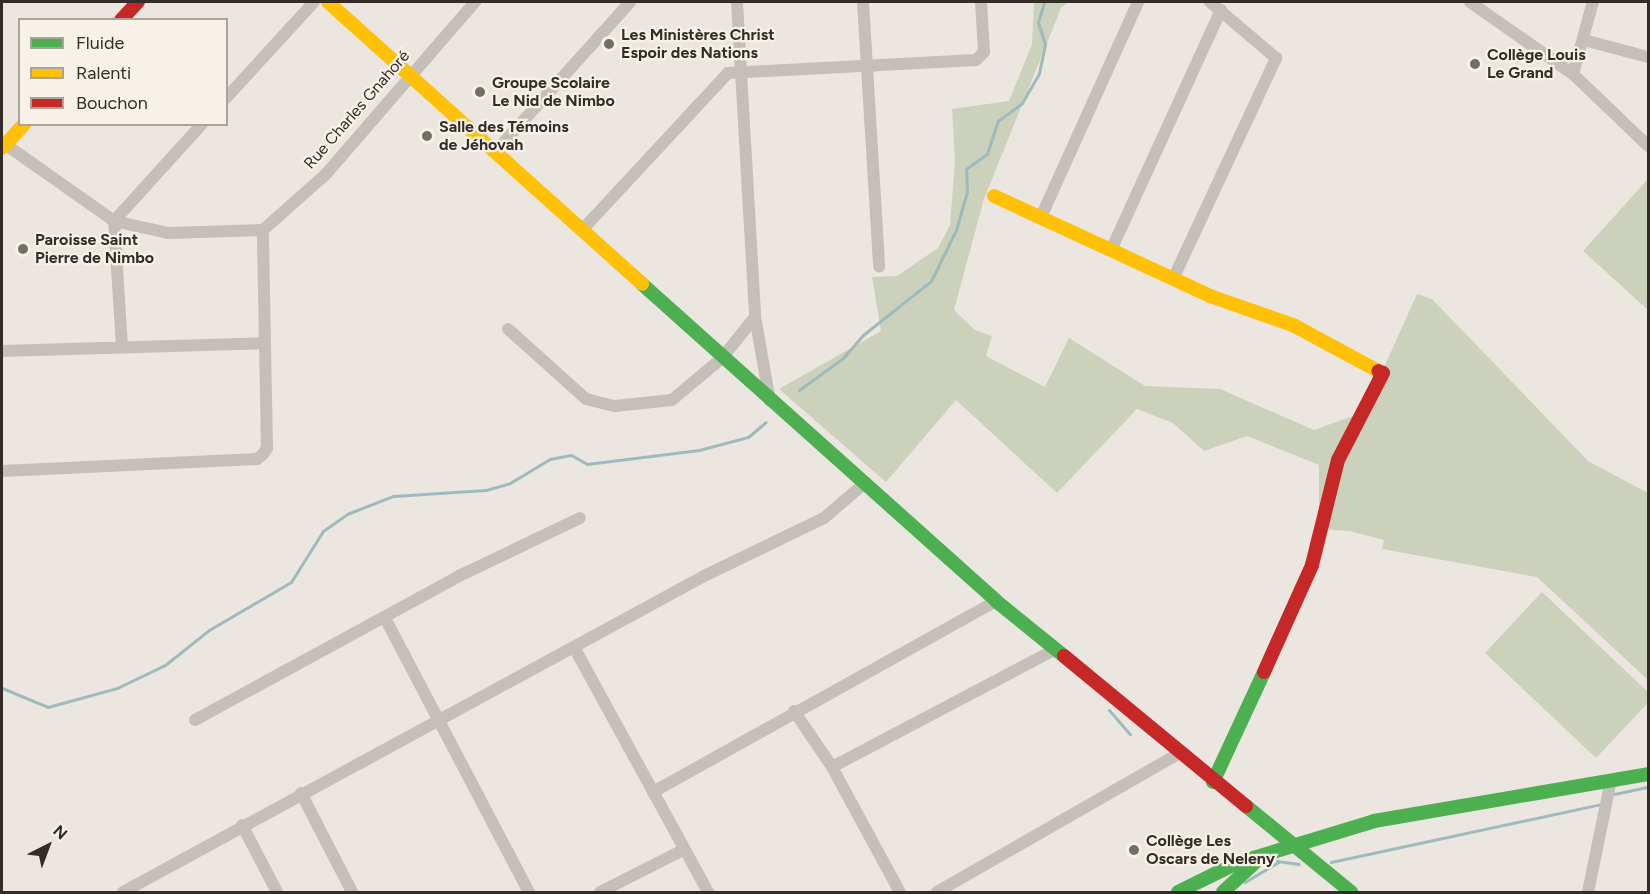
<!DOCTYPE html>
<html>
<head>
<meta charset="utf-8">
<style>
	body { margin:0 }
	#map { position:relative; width:1650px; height:894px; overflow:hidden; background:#ece6e0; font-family:Figtree,sans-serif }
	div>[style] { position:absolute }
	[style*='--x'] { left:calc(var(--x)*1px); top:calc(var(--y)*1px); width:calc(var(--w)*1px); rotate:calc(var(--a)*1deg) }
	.green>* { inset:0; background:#ccd1bb }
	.stream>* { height:3px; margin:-1.5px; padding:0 1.5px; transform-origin:1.5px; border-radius:1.5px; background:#9dbbbc }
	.street>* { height:12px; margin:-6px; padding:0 6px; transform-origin:6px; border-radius:6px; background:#c5bfb9 }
	.fast>* { height:14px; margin:-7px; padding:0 7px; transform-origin:7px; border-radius:7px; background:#4caf50 }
	.slow>* { height:14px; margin:-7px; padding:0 7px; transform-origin:7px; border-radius:7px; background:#ffc107 }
	.jam>* { height:14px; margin:-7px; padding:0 7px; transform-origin:7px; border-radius:7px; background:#c62828 }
	.dots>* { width:16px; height:16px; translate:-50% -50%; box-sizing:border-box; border:3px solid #f8f1e7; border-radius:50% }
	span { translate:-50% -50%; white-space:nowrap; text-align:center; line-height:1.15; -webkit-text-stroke:4.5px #f8f1e7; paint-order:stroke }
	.poi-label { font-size:16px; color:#352c28; font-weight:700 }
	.left { translate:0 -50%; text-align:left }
	.street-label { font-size:16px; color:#352c28 }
	.frame { position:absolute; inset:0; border:3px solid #352c28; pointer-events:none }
	.legend { position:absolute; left:18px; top:18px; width:210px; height:108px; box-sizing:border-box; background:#f8f1e7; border:2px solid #aaa29b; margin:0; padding:8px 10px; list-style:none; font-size:18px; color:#352c28 }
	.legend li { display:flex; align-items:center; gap:12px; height:30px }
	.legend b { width:30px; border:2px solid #aaa29b }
	.north { position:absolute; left:18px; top:816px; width:60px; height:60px; -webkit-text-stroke:4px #f8f1e7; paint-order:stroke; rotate:42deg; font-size:16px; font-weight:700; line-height:24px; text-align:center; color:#352c28 }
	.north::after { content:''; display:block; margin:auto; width:21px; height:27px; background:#352c28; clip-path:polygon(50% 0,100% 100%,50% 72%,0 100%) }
</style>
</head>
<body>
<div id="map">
	<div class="green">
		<i style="clip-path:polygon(1034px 2px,1068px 2px,1061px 8px,984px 199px,954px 310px,975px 330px,992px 336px,986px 356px,1045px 387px,1069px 338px,1145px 386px,1220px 389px,1314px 430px,1364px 412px,1417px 294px,1432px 299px,1588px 461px,1648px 493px,1648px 680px,1537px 577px,1382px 549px,1384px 540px,1350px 531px,1319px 529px,1319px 465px,1247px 436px,1204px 451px,1173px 423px,1137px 409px,1057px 493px,956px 400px,886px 482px,779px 389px,881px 331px,872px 277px,897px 276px,938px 248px,950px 225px,955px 161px,952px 109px,1009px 101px,1032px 44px)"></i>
		<i style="clip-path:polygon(1648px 179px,1648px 310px,1583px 251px)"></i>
		<i style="clip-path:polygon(1542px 592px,1648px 692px,1648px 703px,1596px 758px,1485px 653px)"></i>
	</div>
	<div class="stream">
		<i style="--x:799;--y:390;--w:54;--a:-36"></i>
		<i style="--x:843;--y:358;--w:30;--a:-49"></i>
		<i style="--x:863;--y:335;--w:87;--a:-38.5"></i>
		<i style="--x:931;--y:281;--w:57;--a:-63.9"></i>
		<i style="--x:956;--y:230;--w:40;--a:-74"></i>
		<i style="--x:967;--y:192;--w:23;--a:-92"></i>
		<i style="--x:966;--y:169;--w:26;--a:-36"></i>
		<i style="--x:987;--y:154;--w:35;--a:-72"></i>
		<i style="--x:998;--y:121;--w:30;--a:-37"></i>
		<i style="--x:1022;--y:103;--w:34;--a:-60"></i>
		<i style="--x:1039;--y:73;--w:30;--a:-78"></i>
		<i style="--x:1045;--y:44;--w:23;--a:-108"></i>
		<i style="--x:1038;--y:22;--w:21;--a:-73"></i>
		<i style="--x:2;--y:688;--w:50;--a:22.4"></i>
		<i style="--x:48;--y:707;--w:72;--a:-15.4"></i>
		<i style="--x:117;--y:688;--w:53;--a:-25.6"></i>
		<i style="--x:165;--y:665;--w:56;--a:-38.5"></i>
		<i style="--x:209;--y:630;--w:95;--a:-30.3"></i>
		<i style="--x:291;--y:582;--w:60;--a:-57.9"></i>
		<i style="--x:323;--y:531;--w:29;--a:-35"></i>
		<i style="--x:347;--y:514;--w:49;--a:-21.4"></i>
		<i style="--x:393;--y:496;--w:93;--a:-3.7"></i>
		<i style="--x:486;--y:490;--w:25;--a:-16"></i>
		<i style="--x:510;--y:483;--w:47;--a:-31"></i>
		<i style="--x:550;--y:459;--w:21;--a:-11"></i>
		<i style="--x:571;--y:455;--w:18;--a:29"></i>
		<i style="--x:587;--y:464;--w:113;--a:-7.1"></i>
		<i style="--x:699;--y:450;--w:51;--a:-14.9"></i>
		<i style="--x:748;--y:437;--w:23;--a:-40"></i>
		<i style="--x:1109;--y:710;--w:32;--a:49"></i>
		<i style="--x:1614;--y:794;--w:35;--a:-12"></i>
		<i style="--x:1277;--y:861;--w:22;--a:8"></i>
		<i style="--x:1331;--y:862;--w:276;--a:-12.1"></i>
		<i style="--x:1245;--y:882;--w:39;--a:-31"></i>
	</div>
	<div class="street">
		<i style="--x:737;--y:2;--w:316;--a:86.7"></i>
		<i style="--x:755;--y:317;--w:85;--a:79.9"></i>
		<i style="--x:863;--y:2;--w:265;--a:86.5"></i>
		<i style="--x:1470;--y:2;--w:126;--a:35"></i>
		<i style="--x:1573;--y:74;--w:104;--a:43.8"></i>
		<i style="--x:1584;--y:40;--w:66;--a:14.9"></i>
		<i style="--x:1573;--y:74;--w:75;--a:-74.5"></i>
		<i style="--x:226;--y:98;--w:130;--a:-47.5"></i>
		<i style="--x:2;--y:142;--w:137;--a:35.2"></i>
		<i style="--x:114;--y:221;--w:55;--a:12.5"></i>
		<i style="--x:168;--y:233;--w:95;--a:-1.8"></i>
		<i style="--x:263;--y:230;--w:84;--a:-41.6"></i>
		<i style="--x:326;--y:174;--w:228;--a:-49.1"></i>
		<i style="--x:496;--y:151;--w:200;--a:-48"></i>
		<i style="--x:1041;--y:217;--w:236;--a:-65.7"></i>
		<i style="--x:583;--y:229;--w:213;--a:-47.1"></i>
		<i style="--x:728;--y:73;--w:248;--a:-3"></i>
		<i style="--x:976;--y:60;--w:11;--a:-45"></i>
		<i style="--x:984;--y:52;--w:50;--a:-93.4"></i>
		<i style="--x:1112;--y:248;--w:262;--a:-65.4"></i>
		<i style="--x:1174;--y:277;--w:242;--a:-65"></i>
		<i style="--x:1276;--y:58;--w:87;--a:-139.7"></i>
		<i style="--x:508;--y:329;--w:105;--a:41.9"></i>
		<i style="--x:586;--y:399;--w:30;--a:14"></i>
		<i style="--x:615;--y:406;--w:57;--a:-6"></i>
		<i style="--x:672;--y:400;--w:65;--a:-40"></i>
		<i style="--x:722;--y:358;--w:53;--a:-51.2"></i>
		<i style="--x:122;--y:347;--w:126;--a:-93.6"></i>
		<i style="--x:114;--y:221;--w:131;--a:-47.8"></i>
		<i style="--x:2;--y:351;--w:263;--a:-1.7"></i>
		<i style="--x:2;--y:471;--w:255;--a:-2.7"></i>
		<i style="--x:257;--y:459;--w:8;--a:-40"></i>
		<i style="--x:263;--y:454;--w:7;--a:-56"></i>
		<i style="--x:267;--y:448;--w:218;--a:-91.1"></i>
		<i style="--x:385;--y:618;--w:310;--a:62.3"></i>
		<i style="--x:575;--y:649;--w:277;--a:61.3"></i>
		<i style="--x:794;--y:711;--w:68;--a:55.8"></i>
		<i style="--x:832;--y:767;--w:142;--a:61.5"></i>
		<i style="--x:195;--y:720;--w:301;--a:-28.6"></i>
		<i style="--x:459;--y:576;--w:134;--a:-25.6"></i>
		<i style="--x:832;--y:767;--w:251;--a:-27.8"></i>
		<i style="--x:653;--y:792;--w:393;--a:-29.1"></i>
		<i style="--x:301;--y:793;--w:111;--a:62.7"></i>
		<i style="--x:242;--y:825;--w:76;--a:62.4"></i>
		<i style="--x:123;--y:892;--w:661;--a:-28.54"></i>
		<i style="--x:704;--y:576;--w:133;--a:-25.8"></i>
		<i style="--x:824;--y:518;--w:55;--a:-40.6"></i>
		<i style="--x:600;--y:892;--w:93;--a:-26.8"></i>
		<i style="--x:937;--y:892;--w:281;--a:-29.8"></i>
		<i style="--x:1588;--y:892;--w:114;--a:-78.4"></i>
	</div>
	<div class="fast">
		<i style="--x:642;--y:284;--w:475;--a:41.8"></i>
		<i style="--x:996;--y:601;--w:87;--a:39"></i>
		<i style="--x:1213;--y:782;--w:121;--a:-65.1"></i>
		<i style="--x:1246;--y:806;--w:136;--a:39.3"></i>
		<i style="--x:1178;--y:892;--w:66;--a:-26.2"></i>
		<i style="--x:1237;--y:863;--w:143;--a:-17"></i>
		<i style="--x:1374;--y:821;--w:278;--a:-9.7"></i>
		<i style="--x:1223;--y:892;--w:53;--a:-42.7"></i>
	</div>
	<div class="slow">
		<i style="--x:328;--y:2;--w:422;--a:41.9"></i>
		<i style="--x:2;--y:148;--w:33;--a:-47"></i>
		<i style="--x:994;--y:196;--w:238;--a:24.8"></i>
		<i style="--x:1210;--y:296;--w:88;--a:19.3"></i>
		<i style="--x:1293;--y:325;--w:97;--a:28.4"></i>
	</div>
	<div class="jam">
		<i style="--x:121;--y:20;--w:25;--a:-47"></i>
		<i style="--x:1064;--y:656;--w:236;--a:39.5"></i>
		<i style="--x:1264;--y:672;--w:117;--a:-65.8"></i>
		<i style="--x:1312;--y:565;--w:108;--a:-76.1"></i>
		<i style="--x:1338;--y:460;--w:98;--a:-62.7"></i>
		<i style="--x:1383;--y:373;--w:5;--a:-158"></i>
	</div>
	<div class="dots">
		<i style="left:609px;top:44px;background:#756d68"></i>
		<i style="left:1475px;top:64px;background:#756d68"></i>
		<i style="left:480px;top:92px;background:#756d68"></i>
		<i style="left:427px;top:136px;background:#756d68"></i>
		<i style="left:23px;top:249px;background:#756d68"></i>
		<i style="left:1134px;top:850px;background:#756d68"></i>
	</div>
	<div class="poi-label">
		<span class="left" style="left:621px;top:44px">Les Ministères Christ<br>Espoir des Nations</span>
		<span class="left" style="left:1487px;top:64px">Collège Louis<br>Le Grand</span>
		<span class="left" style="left:492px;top:92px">Groupe Scolaire<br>Le Nid de Nimbo</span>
		<span class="left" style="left:439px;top:136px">Salle des Témoins<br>de Jéhovah</span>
		<span class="left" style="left:35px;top:249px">Paroisse Saint<br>Pierre de Nimbo</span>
		<span class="left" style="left:1146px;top:850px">Collège Les<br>Oscars de Neleny</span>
	</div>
	<div class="street-label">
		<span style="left:357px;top:110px;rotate:-49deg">Rue Charles Gnahoré</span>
	</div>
	<div class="frame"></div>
	<ul class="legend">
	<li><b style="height:8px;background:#4caf50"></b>Fluide</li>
	<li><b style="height:8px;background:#ffc107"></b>Ralenti</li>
	<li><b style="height:8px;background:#c62828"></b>Bouchon</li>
	</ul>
	<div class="north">N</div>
</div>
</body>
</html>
